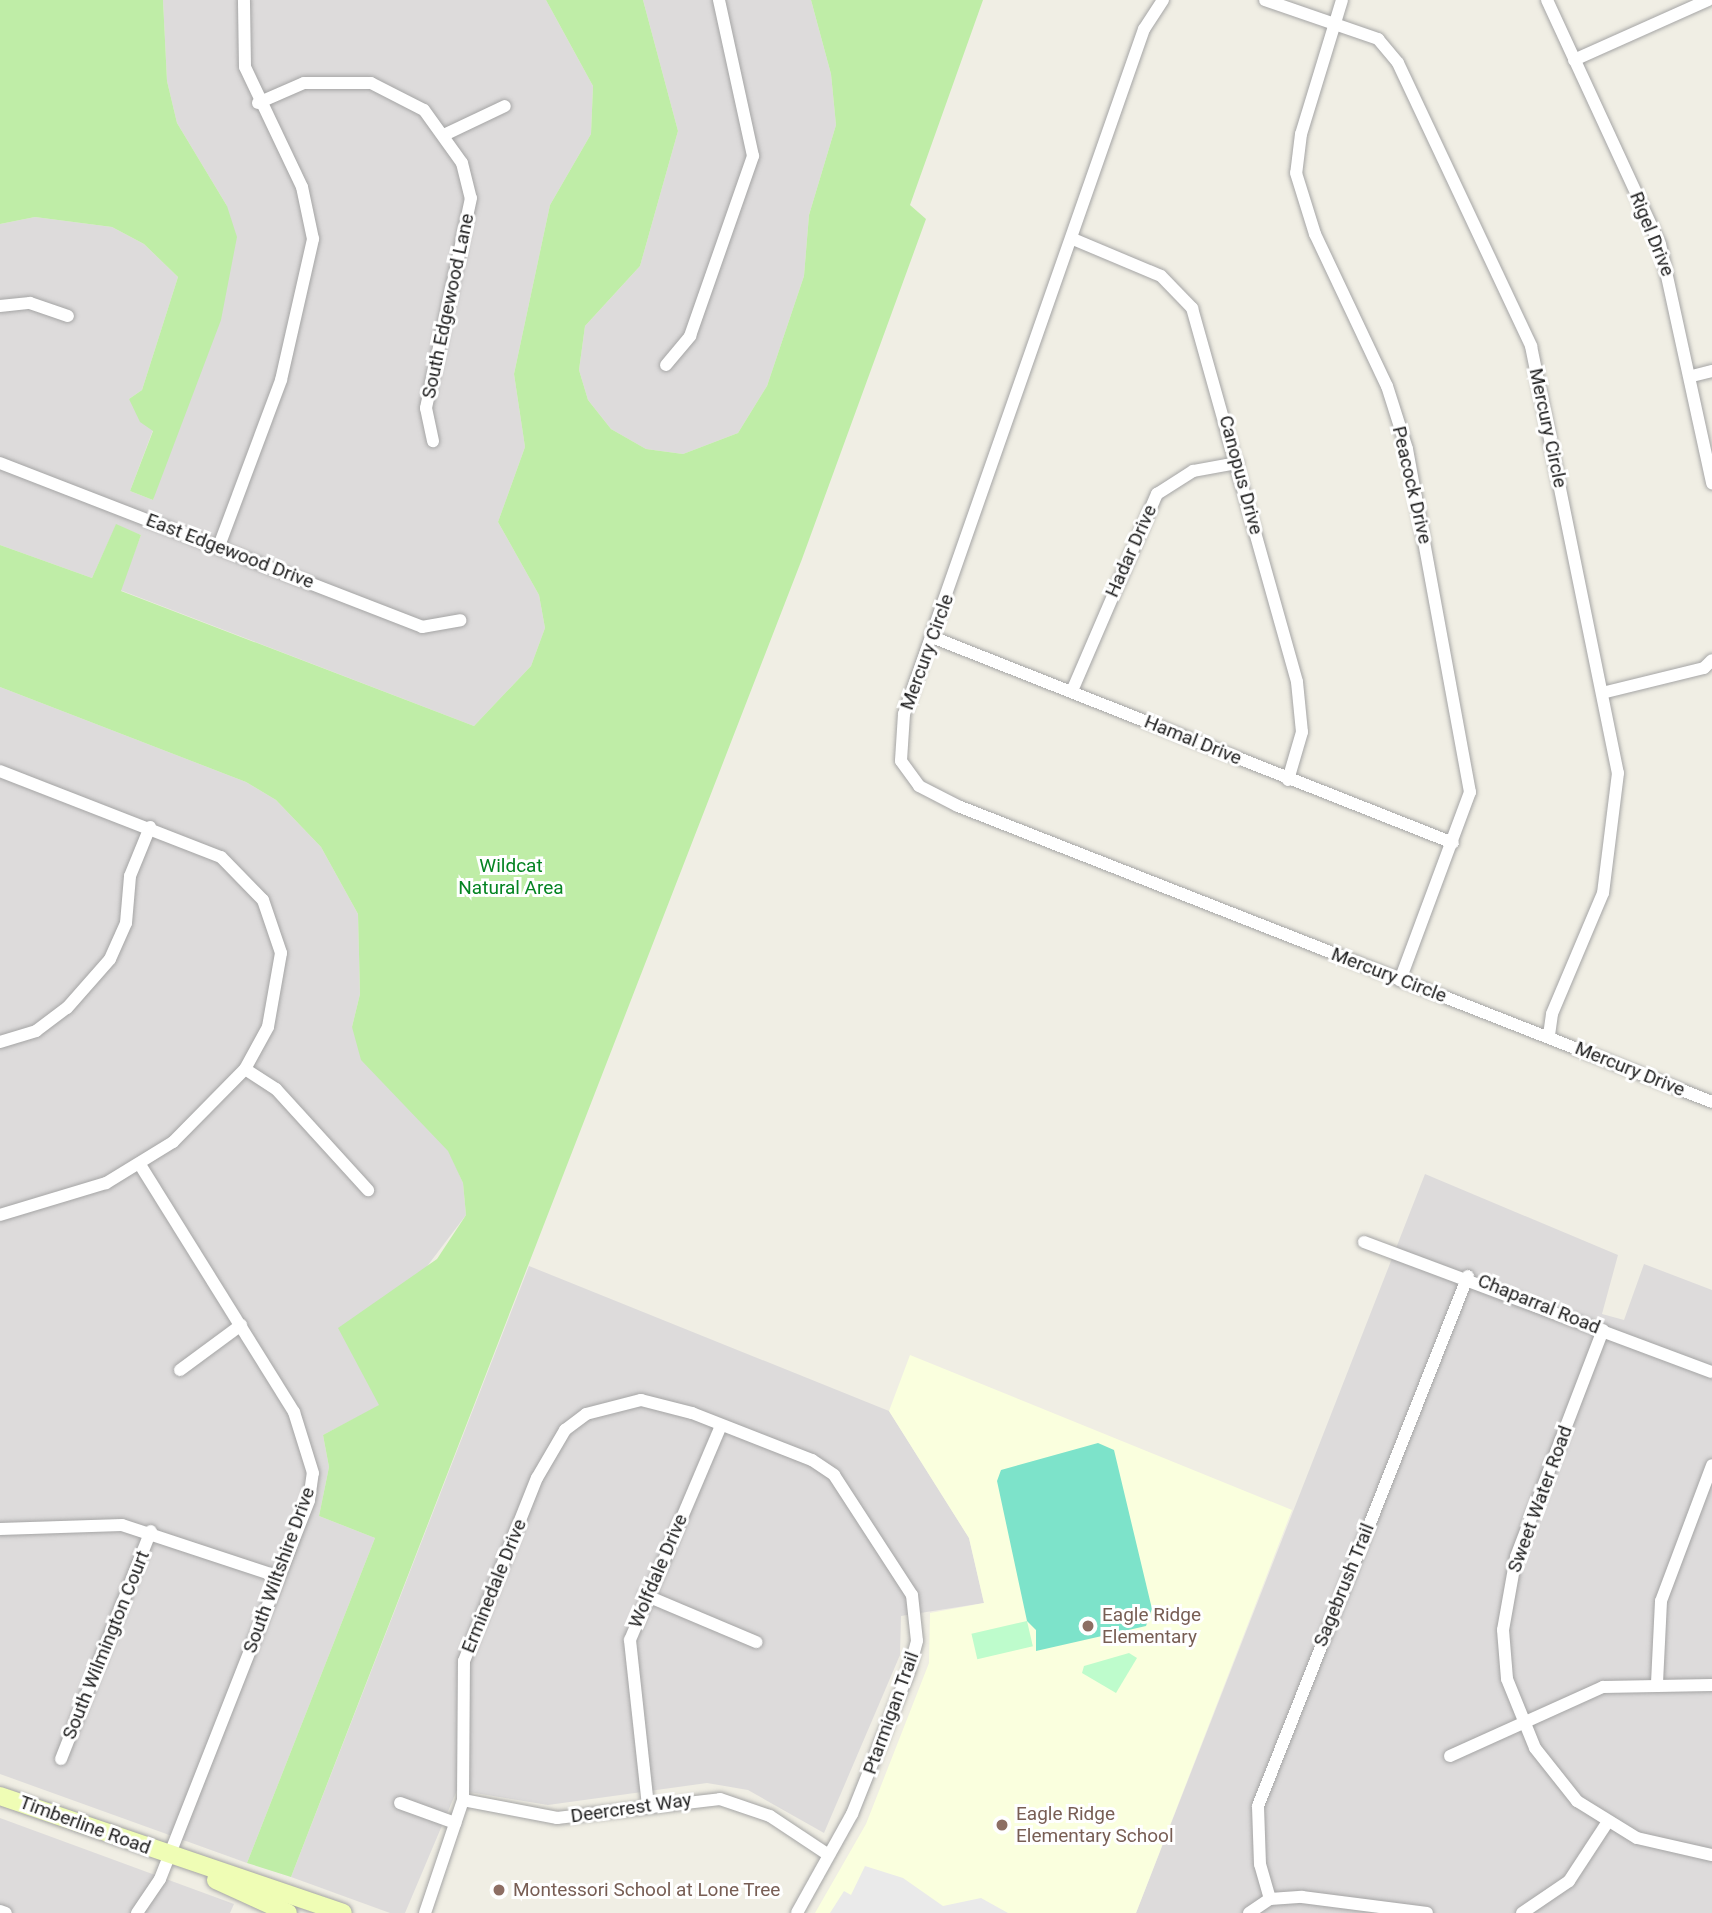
<!DOCTYPE html>
<html>
<head>
<meta charset="utf-8">
<style>
	body { margin:0 }
	#map { position:relative; width:1712px; height:1913px; overflow:hidden; background:#f0eee4; font-family:Roboto,sans-serif }
	div>[style] { position:absolute }
	[style*='--x'] { left:calc(var(--x)*1px); top:calc(var(--y)*1px); width:calc(var(--w)*1px); rotate:calc(var(--a)*1deg) }
	.residential>* { inset:0; background:#dddbdb }
	.education>* { inset:0; background:#faffde }
	.grass>* { inset:0; background:#bfeda7 }
	.park>* { inset:0; background:#befccc; transform-origin:0 0 }
	.pitch>* { inset:0; background:#7de3ca }
	.parking>* { inset:0; background:#eaeaea }
	.roads { filter:drop-shadow(0 0 2px #a5a5a5) drop-shadow(0 0 2px #a5a5a5) }
	.street>* { height:12px; margin:-6px; padding:0 6px; transform-origin:6px; border-radius:6px; background:#fff }
	.secondary>* { height:18px; margin:-9px; padding:0 9px; transform-origin:9px; border-radius:9px; background:#effdb5 }
	.dots>* { width:19px; height:19px; translate:-50% -50%; box-sizing:border-box; border:4px solid #fff; border-radius:50% }
	span { translate:-50% -50%; white-space:nowrap; text-align:center; line-height:1.15; -webkit-text-stroke:6px #fff; paint-order:stroke }
	.street-label { font-size:19px; color:#1e1e1e }
	.park-label { font-size:19px; color:#058422 }
	.education-label { font-size:19px; color:#785e54 }
	.left { translate:0 -50%; text-align:left }
</style>
</head>
<body>
<div id="map">
	<div class="residential">
		<i style="clip-path:polygon(163px 0,546px 0,593px 86px,591px 134px,550px 205px,514px 374px,525px 447px,498px 522px,539px 595px,545px 628px,531px 666px,474px 726px,120px 590px,141px 535px,116px 525px,92px 578px,0 545px,0 224px,35px 217px,112px 227px,144px 244px,178px 277px,142px 390px,129px 399px,153px 430px,130px 491px,153px 500px,227px 206px,177px 123px,167px 81px)"></i>
		<i style="clip-path:polygon(643px 0,811px 0,831px 74px,836px 125px,809px 215px,804px 276px,767px 386px,738px 433px,683px 454px,646px 449px,611px 429px,588px 400px,579px 370px,585px 326px,640px 266px,678px 131px)"></i>
		<i style="clip-path:polygon(0 687px,246px 782px,276px 800px,321px 847px,358px 914px,360px 994px,352px 1027px,449px 1151px,463px 1183px,466px 1215px,422px 1273px,379px 1406px,323px 1435px,329px 1467px,319px 1516px,375px 1538px,247px 1863px,0 1774px)"></i>
		<i style="clip-path:polygon(1425px 1174px,1618px 1255px,1602px 1314px,1624px 1320px,1644px 1264px,1712px 1290px,1712px 1913px,1136px 1913px)"></i>
		<i style="clip-path:polygon(529px 1266px,889px 1411px,969px 1538px,984px 1603px,901px 1616px,900px 1655px,824px 1833px,748px 1790px,707px 1783px,548px 1805px,457px 1790px,405px 1913px,390px 1913px,291px 1877px)"></i>
		<i style="clip-path:polygon(0 1818px,234px 1904px,230px 1913px,0 1913px)"></i>
	</div>
	<div class="education">
		<i style="clip-path:polygon(910px 1355px,1292px 1510px,1136px 1913px,815px 1913px,866px 1824px,929px 1663px,930px 1613px,984px 1603px,969px 1538px,889px 1411px)"></i>
	</div>
	<div class="grass">
		<i style="clip-path:polygon(0 0,163px 0,167px 81px,177px 123px,227px 206px,237px 237px,221px 320px,153px 500px,130px 491px,153px 431px,140px 422px,129px 399px,142px 390px,178px 277px,144px 244px,112px 227px,35px 217px,0 224px)"></i>
		<i style="clip-path:polygon(546px 0,643px 0,678px 131px,640px 266px,585px 326px,579px 370px,588px 400px,611px 429px,646px 449px,683px 454px,738px 433px,767px 386px,804px 276px,809px 215px,836px 125px,831px 74px,811px 0,983px 0,910px 205px,926px 219px,802px 559px,291px 1877px,247px 1863px,375px 1538px,319px 1516px,329px 1467px,323px 1435px,379px 1405px,338px 1328px,437px 1259px,466px 1215px,463px 1183px,448px 1151px,361px 1060px,352px 1027px,360px 994px,358px 914px,321px 847px,276px 800px,246px 782px,0 687px,0 545px,92px 578px,116px 524px,141px 535px,121px 591px,474px 726px,531px 666px,545px 628px,539px 595px,498px 522px,525px 447px,514px 374px,550px 205px,591px 134px,593px 86px)"></i>
	</div>
	<div class="park">
		<i style="left:1027px;top:1621px;width:26px;height:57px;rotate:77deg"></i>
		<i style="clip-path:polygon(1129px 1653px,1137px 1658px,1116px 1693px,1082px 1673px,1084px 1666px)"></i>
	</div>
	<div class="pitch">
		<i style="clip-path:polygon(1098px 1443px,1114px 1450px,1152px 1609px,1146px 1626px,1036px 1651px,1036px 1630px,1027px 1621px,997px 1481px,1001px 1470px)"></i>
	</div>
	<div class="parking">
		<i style="clip-path:polygon(865px 1866px,903px 1878px,943px 1906px,981px 1898px,1008px 1913px,830px 1913px,844px 1891px,851px 1895px)"></i>
	</div>
	<div class="roads">
		<div class="street">
			<i style="--x:1163;--y:0;--w:35;--a:123"></i>
			<i style="--x:1144;--y:29;--w:726;--a:109.31"></i>
			<i style="--x:904;--y:714;--w:47;--a:93.7"></i>
			<i style="--x:901;--y:761;--w:31;--a:54"></i>
			<i style="--x:919;--y:786;--w:44;--a:27.1"></i>
			<i style="--x:958;--y:806;--w:810;--a:21.43"></i>
			<i style="--x:1265;--y:0;--w:120;--a:19"></i>
			<i style="--x:1378;--y:39;--w:31;--a:50"></i>
			<i style="--x:1398;--y:63;--w:313;--a:64.8"></i>
			<i style="--x:1531;--y:346;--w:436;--a:78.5"></i>
			<i style="--x:1618;--y:773;--w:121;--a:97.1"></i>
			<i style="--x:1603;--y:893;--w:131;--a:112.9"></i>
			<i style="--x:1552;--y:1014;--w:22;--a:98"></i>
			<i style="--x:1342;--y:0;--w:140;--a:107"></i>
			<i style="--x:1301;--y:134;--w:39;--a:97"></i>
			<i style="--x:1296;--y:173;--w:64;--a:72.7"></i>
			<i style="--x:1315;--y:234;--w:168;--a:64.7"></i>
			<i style="--x:1387;--y:386;--w:66;--a:72.4"></i>
			<i style="--x:1407;--y:449;--w:349;--a:79.6"></i>
			<i style="--x:1470;--y:792;--w:201;--a:110.4"></i>
			<i style="--x:1547;--y:0;--w:269;--a:65.2"></i>
			<i style="--x:1660;--y:244;--w:245;--a:77.7"></i>
			<i style="--x:1574;--y:60;--w:147;--a:-24.1"></i>
			<i style="--x:258;--y:103;--w:50;--a:-23.5"></i>
			<i style="--x:304;--y:83;--w:67;--a:0"></i>
			<i style="--x:371;--y:83;--w:59;--a:27"></i>
			<i style="--x:424;--y:110;--w:65;--a:54.4"></i>
			<i style="--x:462;--y:163;--w:36;--a:76"></i>
			<i style="--x:471;--y:198;--w:215;--a:102.1"></i>
			<i style="--x:426;--y:408;--w:34;--a:78"></i>
			<i style="--x:446;--y:134;--w:65;--a:-25.4"></i>
			<i style="--x:1073;--y:239;--w:95;--a:22.8"></i>
			<i style="--x:1161;--y:276;--w:45;--a:45.9"></i>
			<i style="--x:1192;--y:308;--w:388;--a:74.3"></i>
			<i style="--x:1297;--y:682;--w:50;--a:84.3"></i>
			<i style="--x:1302;--y:732;--w:50;--a:106.3"></i>
			<i style="--x:0;--y:306;--w:30;--a:-6"></i>
			<i style="--x:30;--y:303;--w:40;--a:18.9"></i>
			<i style="--x:666;--y:365;--w:38;--a:-50"></i>
			<i style="--x:690;--y:336;--w:191;--a:-70.7"></i>
			<i style="--x:753;--y:156;--w:160;--a:-102.3"></i>
			<i style="--x:1692;--y:376;--w:21;--a:-14"></i>
			<i style="--x:0;--y:463;--w:453;--a:21.2"></i>
			<i style="--x:422;--y:627;--w:39;--a:-10"></i>
			<i style="--x:219;--y:546;--w:177;--a:-69.5"></i>
			<i style="--x:281;--y:380;--w:145;--a:-77.2"></i>
			<i style="--x:313;--y:239;--w:53;--a:-101.9"></i>
			<i style="--x:302;--y:187;--w:133;--a:-115.4"></i>
			<i style="--x:245;--y:67;--w:67;--a:-90.9"></i>
			<i style="--x:932;--y:637;--w:560;--a:21.57"></i>
			<i style="--x:1072;--y:691;--w:215;--a:-66.7"></i>
			<i style="--x:1157;--y:494;--w:43;--a:-32.6"></i>
			<i style="--x:1193;--y:471;--w:45;--a:-10.3"></i>
			<i style="--x:1602;--y:693;--w:105;--a:-13.8"></i>
			<i style="--x:1704;--y:668;--w:11;--a:-45"></i>
			<i style="--x:0;--y:771;--w:237;--a:21.3"></i>
			<i style="--x:221;--y:857;--w:60;--a:45.7"></i>
			<i style="--x:263;--y:900;--w:56;--a:71.2"></i>
			<i style="--x:281;--y:953;--w:75;--a:100"></i>
			<i style="--x:268;--y:1027;--w:48;--a:118.7"></i>
			<i style="--x:245;--y:1069;--w:103;--a:134.6"></i>
			<i style="--x:173;--y:1142;--w:79;--a:148.5"></i>
			<i style="--x:106;--y:1183;--w:111;--a:163.2"></i>
			<i style="--x:0;--y:1042;--w:38;--a:-17"></i>
			<i style="--x:36;--y:1031;--w:39;--a:-37"></i>
			<i style="--x:67;--y:1008;--w:65;--a:-48.7"></i>
			<i style="--x:110;--y:959;--w:39;--a:-66"></i>
			<i style="--x:126;--y:923;--w:47;--a:-85.1"></i>
			<i style="--x:130;--y:876;--w:53;--a:-67.8"></i>
			<i style="--x:245;--y:1069;--w:37;--a:33"></i>
			<i style="--x:276;--y:1089;--w:137;--a:47.7"></i>
			<i style="--x:1364;--y:1242;--w:371;--a:20.5"></i>
			<i style="--x:1603;--y:1330;--w:243;--a:111"></i>
			<i style="--x:1516;--y:1557;--w:74;--a:100.1"></i>
			<i style="--x:1503;--y:1630;--w:49;--a:85.3"></i>
			<i style="--x:1507;--y:1679;--w:74;--a:67.9"></i>
			<i style="--x:1535;--y:1748;--w:68;--a:51.6"></i>
			<i style="--x:1577;--y:1801;--w:70;--a:31.7"></i>
			<i style="--x:1637;--y:1838;--w:77;--a:12.8"></i>
			<i style="--x:180;--y:1370;--w:76;--a:-36.4"></i>
			<i style="--x:0;--y:1529;--w:122;--a:-1.9"></i>
			<i style="--x:122;--y:1525;--w:165;--a:18.3"></i>
			<i style="--x:645;--y:1595;--w:121;--a:22.9"></i>
			<i style="--x:1657;--y:1683;--w:82;--a:-87.2"></i>
			<i style="--x:1661;--y:1601;--w:145;--a:-69.4"></i>
			<i style="--x:1450;--y:1756;--w:168;--a:-24.3"></i>
			<i style="--x:1603;--y:1687;--w:109;--a:-1.1"></i>
			<i style="--x:61;--y:1759;--w:245;--a:-68.5"></i>
			<i style="--x:463;--y:1800;--w:96;--a:10.8"></i>
			<i style="--x:557;--y:1818;--w:164;--a:-6.6"></i>
			<i style="--x:720;--y:1799;--w:53;--a:18.8"></i>
			<i style="--x:770;--y:1816;--w:69;--a:33.7"></i>
			<i style="--x:400;--y:1803;--w:59;--a:20"></i>
			<i style="--x:648;--y:1806;--w:167;--a:-96.2"></i>
			<i style="--x:630;--y:1640;--w:233;--a:-67"></i>
			<i style="--x:1270;--y:1899;--w:36;--a:-106"></i>
			<i style="--x:1260;--y:1864;--w:58;--a:-92"></i>
			<i style="--x:1258;--y:1806;--w:570;--a:-68.39"></i>
			<i style="--x:0;--y:1911;--w:6;--a:18"></i>
			<i style="--x:137;--y:1913;--w:41;--a:-55.9"></i>
			<i style="--x:160;--y:1879;--w:407;--a:-68.5"></i>
			<i style="--x:309;--y:1500;--w:27;--a:-82"></i>
			<i style="--x:313;--y:1473;--w:64;--a:-107.3"></i>
			<i style="--x:294;--y:1412;--w:290;--a:-121.9"></i>
			<i style="--x:425;--y:1913;--w:119;--a:-71.4"></i>
			<i style="--x:463;--y:1800;--w:139;--a:-89.6"></i>
			<i style="--x:464;--y:1661;--w:197;--a:-68.3"></i>
			<i style="--x:537;--y:1478;--w:56;--a:-59.7"></i>
			<i style="--x:565;--y:1430;--w:26;--a:-37"></i>
			<i style="--x:586;--y:1414;--w:57;--a:-14.3"></i>
			<i style="--x:641;--y:1400;--w:53;--a:14.3"></i>
			<i style="--x:692;--y:1413;--w:129;--a:21.4"></i>
			<i style="--x:812;--y:1460;--w:27;--a:34"></i>
			<i style="--x:834;--y:1475;--w:143;--a:57"></i>
			<i style="--x:912;--y:1595;--w:46;--a:83.8"></i>
			<i style="--x:917;--y:1641;--w:31;--a:105"></i>
			<i style="--x:909;--y:1671;--w:154;--a:111.7"></i>
			<i style="--x:852;--y:1814;--w:113;--a:119.1"></i>
			<i style="--x:1249;--y:1913;--w:25;--a:-34"></i>
			<i style="--x:1270;--y:1899;--w:32;--a:-4"></i>
			<i style="--x:1302;--y:1897;--w:126;--a:7.3"></i>
			<i style="--x:1522;--y:1913;--w:57;--a:-34.2"></i>
			<i style="--x:1569;--y:1881;--w:69;--a:-56.8"></i>
		</div>
		<div class="secondary">
			<i style="--x:0;--y:1796;--w:362;--a:18.8"></i>
			<i style="--x:216;--y:1880;--w:79;--a:24.6"></i>
		</div>
	</div>
	<div class="dots">
		<i style="left:1088px;top:1626px;background:#8d6e63"></i>
		<i style="left:1002px;top:1825px;background:#8d6e63"></i>
		<i style="left:499px;top:1890px;background:#8d6e63"></i>
	</div>
	<div class="street-label">
		<span style="left:1652px;top:234px;rotate:68deg">Rigel Drive</span>
		<span style="left:448px;top:306px;rotate:-78deg">South Edgewood Lane</span>
		<span style="left:1548px;top:428px;rotate:78deg">Mercury Circle</span>
		<span style="left:1241px;top:475px;rotate:75deg">Canopus Drive</span>
		<span style="left:1412px;top:485px;rotate:77deg">Peacock Drive</span>
		<span style="left:230px;top:551px;rotate:21deg">East Edgewood Drive</span>
		<span style="left:1131px;top:551px;rotate:-66deg">Hadar Drive</span>
		<span style="left:927px;top:652px;rotate:-70deg">Mercury Circle</span>
		<span style="left:1193px;top:740px;rotate:22deg">Hamal Drive</span>
		<span style="left:1389px;top:975px;rotate:21deg">Mercury Circle</span>
		<span style="left:1630px;top:1069px;rotate:22deg">Mercury Drive</span>
		<span style="left:1539px;top:1304px;rotate:22deg">Chaparral Road</span>
		<span style="left:1540px;top:1499px;rotate:-70deg">Sweet Water Road</span>
		<span style="left:279px;top:1570px;rotate:-70deg">South Wiltshire Drive</span>
		<span style="left:658px;top:1571px;rotate:-67deg">Wolfdale Drive</span>
		<span style="left:1344px;top:1585px;rotate:-68deg">Sagebrush Trail</span>
		<span style="left:494px;top:1586px;rotate:-68deg">Erminedale Drive</span>
		<span style="left:106px;top:1645px;rotate:-68deg">South Wilmington Court</span>
		<span style="left:891px;top:1713px;rotate:-70deg">Ptarmigan Trail</span>
		<span style="left:631px;top:1808px;rotate:-8deg">Deercrest Way</span>
		<span style="left:85px;top:1825px;rotate:20deg">Timberline Road</span>
	</div>
	<div class="park-label">
		<span style="left:511px;top:877px">Wildcat<br>Natural Area</span>
	</div>
	<div class="education-label">
		<span class="left" style="left:1102px;top:1626px">Eagle Ridge<br>Elementary</span>
		<span class="left" style="left:1016px;top:1825px">Eagle Ridge<br>Elementary School</span>
		<span class="left" style="left:513px;top:1890px">Montessori School at Lone Tree</span>
	</div>
</div>
</body>
</html>
